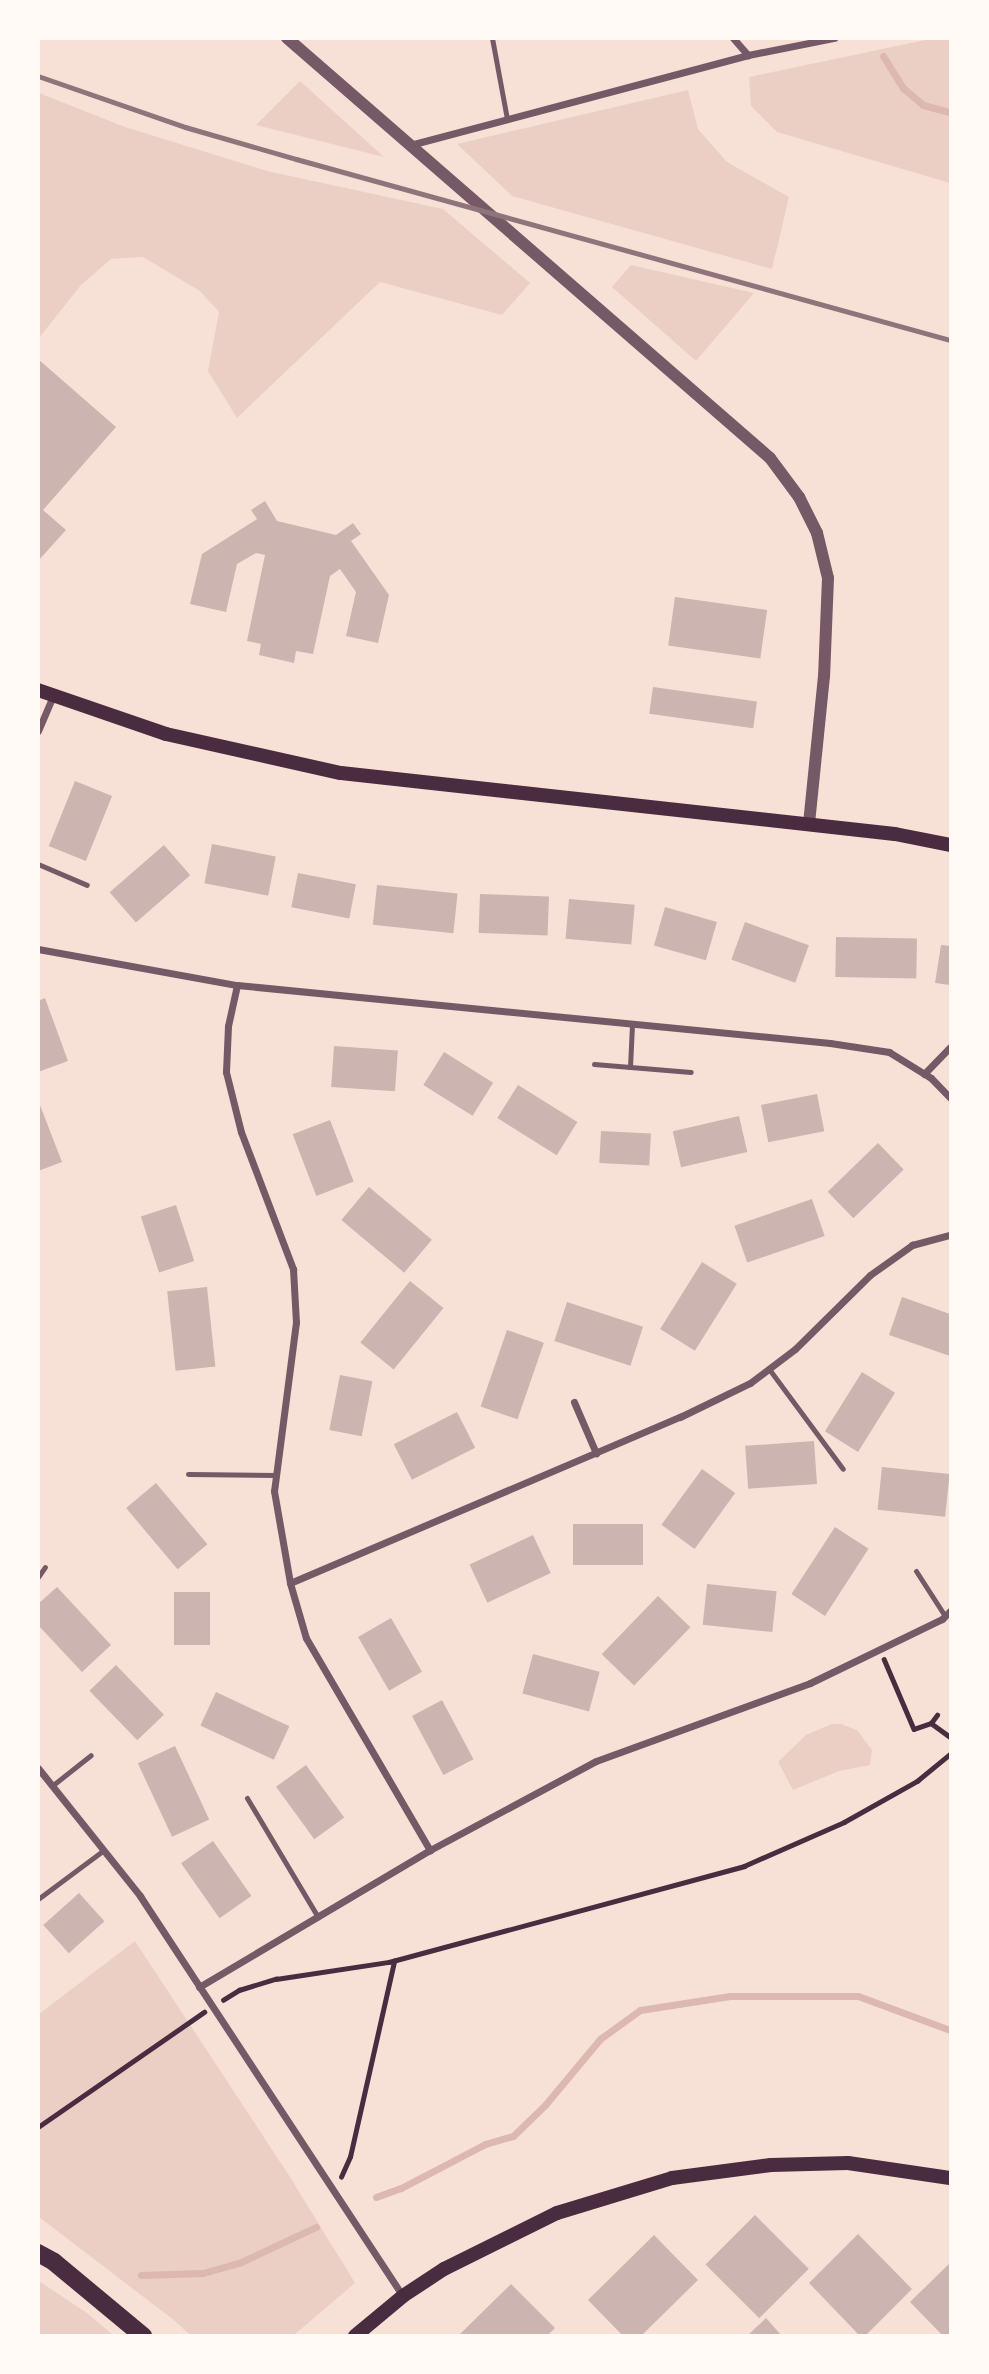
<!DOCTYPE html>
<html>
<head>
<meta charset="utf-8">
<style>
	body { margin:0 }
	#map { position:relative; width:989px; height:2374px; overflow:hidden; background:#f7e1d7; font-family:"Archivo Narrow",sans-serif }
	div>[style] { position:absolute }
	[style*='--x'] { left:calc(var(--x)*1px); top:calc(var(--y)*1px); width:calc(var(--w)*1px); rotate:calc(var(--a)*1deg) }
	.green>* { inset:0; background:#ebcfc5 }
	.stream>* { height:7px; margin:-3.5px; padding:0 3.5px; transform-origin:3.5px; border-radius:3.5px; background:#dcb8b0 }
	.building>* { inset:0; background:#ccb4b1; transform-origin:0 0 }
	.path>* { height:4.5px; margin:-2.25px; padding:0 2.25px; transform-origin:2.25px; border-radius:2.25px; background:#4a2c40 }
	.service>* { height:5px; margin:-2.5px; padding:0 2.5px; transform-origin:2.5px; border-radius:2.5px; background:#755966 }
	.minor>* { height:7px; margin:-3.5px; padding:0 3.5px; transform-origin:3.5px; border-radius:3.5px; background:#755966 }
	.tertiary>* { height:12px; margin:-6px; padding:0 6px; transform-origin:6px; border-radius:6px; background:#755966 }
	.secondary>* { height:14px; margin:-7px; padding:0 7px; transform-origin:7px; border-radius:7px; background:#4a2c40 }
	.primary>* { height:18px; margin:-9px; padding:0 9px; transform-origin:9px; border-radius:9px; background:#4a2c40 }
	.rail>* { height:5px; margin:-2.5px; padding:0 2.5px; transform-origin:2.5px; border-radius:2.5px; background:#8f747c }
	span { translate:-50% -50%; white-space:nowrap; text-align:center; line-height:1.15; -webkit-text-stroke:7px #fffaf5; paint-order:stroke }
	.frame { position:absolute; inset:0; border:40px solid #fffaf5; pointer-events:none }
</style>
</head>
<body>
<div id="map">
	<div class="green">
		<i style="clip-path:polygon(930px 39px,950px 39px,950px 183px,777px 132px,751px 106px,749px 77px)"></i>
		<i style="clip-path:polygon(300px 81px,384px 157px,256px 125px)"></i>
		<i style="clip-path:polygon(688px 90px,698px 129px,727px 162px,789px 197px,772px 269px,512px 196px,457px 144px)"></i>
		<i style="clip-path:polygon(39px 93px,125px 127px,267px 171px,443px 209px,530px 283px,502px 315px,380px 282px,237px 418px,208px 371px,219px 312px,200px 291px,143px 257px,111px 259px,81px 285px,39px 338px)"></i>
		<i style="clip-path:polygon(631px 265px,754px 293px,696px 361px,612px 287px)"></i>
		<i style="clip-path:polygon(832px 1724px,841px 1724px,857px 1730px,872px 1750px,870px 1765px,839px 1771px,793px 1790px,778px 1762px,806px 1735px)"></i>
		<i style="clip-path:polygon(135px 1941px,290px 2177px,355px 2283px,294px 2335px,190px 2335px,175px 2321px,39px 2217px,39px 2014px)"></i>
		<i style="clip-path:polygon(39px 2281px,87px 2313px,113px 2335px,39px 2335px)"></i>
	</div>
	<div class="stream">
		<i style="--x:883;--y:56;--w:38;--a:58"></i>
		<i style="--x:903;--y:88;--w:26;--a:40"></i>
		<i style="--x:923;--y:105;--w:28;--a:15"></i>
		<i style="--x:376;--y:2197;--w:27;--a:-20"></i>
		<i style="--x:401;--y:2188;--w:95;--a:-27.6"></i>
		<i style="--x:485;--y:2144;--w:29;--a:-16"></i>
		<i style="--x:513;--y:2136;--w:45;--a:-44.1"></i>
		<i style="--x:545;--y:2105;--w:86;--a:-50.2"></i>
		<i style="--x:600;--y:2039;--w:49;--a:-35.9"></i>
		<i style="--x:640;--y:2010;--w:91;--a:-8.8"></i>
		<i style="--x:730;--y:1996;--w:128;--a:0"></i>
		<i style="--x:858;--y:1996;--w:98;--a:20.3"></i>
		<i style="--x:141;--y:2275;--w:62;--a:-1.8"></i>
		<i style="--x:203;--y:2273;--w:37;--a:-16"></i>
		<i style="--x:239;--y:2263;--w:85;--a:-25.1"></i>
	</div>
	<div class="building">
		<i style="clip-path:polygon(38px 359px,116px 427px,43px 510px,66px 530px,38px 561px)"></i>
		<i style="clip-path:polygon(265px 501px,277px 521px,336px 535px,353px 523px,361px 534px,351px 541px,389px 595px,378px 643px,346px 636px,356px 592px,340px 569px,330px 576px,313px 654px,296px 651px,294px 663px,259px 655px,261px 644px,247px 641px,265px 555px,256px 553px,237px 564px,226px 612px,190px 604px,202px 554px,257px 519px,251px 510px)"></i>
		<i style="left:675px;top:597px;width:93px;height:49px;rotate:8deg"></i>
		<i style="left:653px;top:687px;width:105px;height:27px;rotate:8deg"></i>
		<i style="left:75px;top:781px;width:40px;height:70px;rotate:22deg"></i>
		<i style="left:212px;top:844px;width:65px;height:40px;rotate:11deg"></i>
		<i style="left:164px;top:845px;width:40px;height:72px;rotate:49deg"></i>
		<i style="left:298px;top:873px;width:59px;height:35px;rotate:11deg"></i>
		<i style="left:377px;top:885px;width:81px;height:40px;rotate:6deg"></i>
		<i style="left:480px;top:894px;width:69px;height:39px;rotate:2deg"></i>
		<i style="left:569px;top:899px;width:66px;height:40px;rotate:5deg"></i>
		<i style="left:665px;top:907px;width:54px;height:40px;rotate:16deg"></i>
		<i style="left:745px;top:922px;width:68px;height:40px;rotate:20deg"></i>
		<i style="left:836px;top:937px;width:81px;height:40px;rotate:1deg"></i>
		<i style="clip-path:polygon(941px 945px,950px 946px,950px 985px,935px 983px)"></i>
		<i style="clip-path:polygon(45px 998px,68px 1061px,38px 1072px,38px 1001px)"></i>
		<i style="left:334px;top:1046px;width:64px;height:41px;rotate:4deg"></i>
		<i style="left:444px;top:1052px;width:58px;height:39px;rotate:32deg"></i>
		<i style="left:518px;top:1085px;width:70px;height:39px;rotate:32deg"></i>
		<i style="left:817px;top:1094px;width:38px;height:57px;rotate:79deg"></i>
		<i style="clip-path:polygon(38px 1100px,62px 1162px,38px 1171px)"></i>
		<i style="left:739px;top:1116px;width:37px;height:68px;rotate:77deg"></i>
		<i style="left:330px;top:1120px;width:66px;height:40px;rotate:69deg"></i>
		<i style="left:601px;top:1131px;width:50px;height:32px;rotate:3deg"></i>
		<i style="left:878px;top:1143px;width:37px;height:70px;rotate:46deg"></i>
		<i style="left:369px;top:1187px;width:82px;height:43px;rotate:40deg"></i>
		<i style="left:812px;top:1199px;width:39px;height:82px;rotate:71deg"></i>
		<i style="left:176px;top:1205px;width:59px;height:37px;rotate:72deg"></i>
		<i style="left:702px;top:1262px;width:41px;height:79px;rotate:32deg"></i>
		<i style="left:410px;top:1281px;width:43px;height:79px;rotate:39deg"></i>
		<i style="left:207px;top:1287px;width:80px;height:40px;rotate:84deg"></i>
		<i style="clip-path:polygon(902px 1297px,950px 1314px,950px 1356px,889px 1335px)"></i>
		<i style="left:567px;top:1302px;width:80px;height:41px;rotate:18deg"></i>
		<i style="left:507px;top:1330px;width:39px;height:81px;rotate:19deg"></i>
		<i style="left:862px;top:1372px;width:39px;height:70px;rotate:32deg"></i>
		<i style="left:340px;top:1375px;width:33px;height:56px;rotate:11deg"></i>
		<i style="left:457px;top:1412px;width:40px;height:71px;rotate:63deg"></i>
		<i style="left:814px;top:1441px;width:43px;height:69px;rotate:86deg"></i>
		<i style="left:882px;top:1467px;width:68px;height:43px;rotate:6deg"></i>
		<i style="left:702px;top:1469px;width:41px;height:69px;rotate:36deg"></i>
		<i style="left:156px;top:1483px;width:80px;height:39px;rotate:50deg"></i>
		<i style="left:573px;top:1524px;width:70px;height:41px"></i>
		<i style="left:835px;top:1527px;width:40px;height:80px;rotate:33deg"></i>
		<i style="left:533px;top:1535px;width:42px;height:70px;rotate:65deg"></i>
		<i style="left:707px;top:1584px;width:70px;height:41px;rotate:6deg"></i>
		<i style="clip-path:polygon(57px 1587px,111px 1645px,82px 1672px,38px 1625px,38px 1604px)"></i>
		<i style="left:174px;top:1592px;width:36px;height:53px"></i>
		<i style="left:658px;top:1596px;width:45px;height:81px;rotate:44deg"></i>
		<i style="left:391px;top:1618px;width:62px;height:38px;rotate:60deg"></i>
		<i style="left:533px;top:1654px;width:69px;height:41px;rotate:15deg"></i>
		<i style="left:116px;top:1665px;width:69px;height:37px;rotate:46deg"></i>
		<i style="left:216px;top:1692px;width:81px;height:37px;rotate:25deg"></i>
		<i style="left:442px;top:1700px;width:67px;height:34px;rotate:62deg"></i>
		<i style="left:175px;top:1746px;width:81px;height:41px;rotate:65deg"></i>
		<i style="left:306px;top:1765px;width:65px;height:37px;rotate:54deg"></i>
		<i style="left:213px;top:1841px;width:67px;height:39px;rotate:55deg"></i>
		<i style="left:79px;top:1893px;width:38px;height:48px;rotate:48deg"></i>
		<i style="left:755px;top:2215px;width:76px;height:70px;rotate:45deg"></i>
		<i style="clip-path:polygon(858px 2234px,912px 2289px,865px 2336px,860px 2336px,809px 2283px)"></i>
		<i style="clip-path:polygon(654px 2235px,698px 2280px,641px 2336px,623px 2336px,588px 2300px)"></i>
		<i style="clip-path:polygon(950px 2263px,950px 2336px,943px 2336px,910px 2302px)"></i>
		<i style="clip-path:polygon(511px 2284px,555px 2328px,547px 2336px,458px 2336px)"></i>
		<i style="clip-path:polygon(766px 2318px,782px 2336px,747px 2336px)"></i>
	</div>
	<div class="path">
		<i style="--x:884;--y:1659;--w:76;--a:66.8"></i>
		<i style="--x:914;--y:1729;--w:18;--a:-19"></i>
		<i style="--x:931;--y:1723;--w:10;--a:-53"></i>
		<i style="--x:931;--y:1723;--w:24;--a:36"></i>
		<i style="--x:223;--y:2000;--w:19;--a:-32"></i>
		<i style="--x:239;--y:1990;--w:39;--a:-17"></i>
		<i style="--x:276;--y:1979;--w:114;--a:-8.6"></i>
		<i style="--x:389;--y:1962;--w:368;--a:-15.1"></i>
		<i style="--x:744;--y:1866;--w:109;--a:-23.7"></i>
		<i style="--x:844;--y:1822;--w:84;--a:-29.3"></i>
		<i style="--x:917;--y:1781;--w:43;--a:-39.3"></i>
		<i style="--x:38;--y:2127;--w:202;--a:-34.7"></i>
		<i style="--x:341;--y:2177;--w:22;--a:-66"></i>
		<i style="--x:350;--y:2157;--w:201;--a:-77.3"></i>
	</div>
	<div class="service">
		<i style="--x:492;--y:38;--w:82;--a:79.5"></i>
		<i style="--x:38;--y:864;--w:53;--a:23.2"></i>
		<i style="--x:594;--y:1064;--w:97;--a:4.7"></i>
		<i style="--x:630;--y:1067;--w:42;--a:-87.3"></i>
		<i style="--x:769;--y:1369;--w:124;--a:53.5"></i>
		<i style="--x:188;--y:1474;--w:88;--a:0.7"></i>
		<i style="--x:916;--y:1571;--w:54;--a:57.2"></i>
		<i style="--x:38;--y:1577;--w:12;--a:-55"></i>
		<i style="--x:53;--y:1785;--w:48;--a:-38.3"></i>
		<i style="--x:247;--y:1798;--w:139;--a:59.2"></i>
		<i style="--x:38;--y:1899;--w:82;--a:-36.6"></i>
	</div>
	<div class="minor">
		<i style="--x:733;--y:38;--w:23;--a:49"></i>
		<i style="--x:410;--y:145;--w:350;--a:-14.9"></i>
		<i style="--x:748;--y:55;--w:88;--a:-11.2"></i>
		<i style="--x:38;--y:731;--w:38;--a:-67"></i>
		<i style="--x:38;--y:949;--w:202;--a:10.3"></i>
		<i style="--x:237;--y:985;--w:596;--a:5.59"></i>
		<i style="--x:830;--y:1043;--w:60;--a:8.7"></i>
		<i style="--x:889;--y:1052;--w:49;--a:31.8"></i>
		<i style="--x:931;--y:1078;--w:28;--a:46"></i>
		<i style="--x:237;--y:985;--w:42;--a:102.4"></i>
		<i style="--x:228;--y:1026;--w:46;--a:92.5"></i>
		<i style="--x:226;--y:1072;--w:62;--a:76"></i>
		<i style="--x:241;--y:1132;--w:147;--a:69.2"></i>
		<i style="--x:293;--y:1269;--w:53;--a:86.8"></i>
		<i style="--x:296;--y:1322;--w:170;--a:97.4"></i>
		<i style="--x:274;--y:1491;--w:93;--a:80.1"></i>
		<i style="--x:290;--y:1583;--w:57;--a:73.8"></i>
		<i style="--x:306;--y:1638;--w:246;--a:59.7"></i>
		<i style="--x:924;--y:1074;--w:37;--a:-46"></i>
		<i style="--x:574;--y:1402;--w:56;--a:66.7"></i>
		<i style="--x:290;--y:1583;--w:424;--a:-23.1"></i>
		<i style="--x:680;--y:1417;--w:78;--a:-25.9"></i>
		<i style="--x:750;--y:1383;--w:56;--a:-37.1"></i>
		<i style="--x:795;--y:1349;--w:105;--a:-44.6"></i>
		<i style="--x:870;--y:1275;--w:52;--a:-35.5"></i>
		<i style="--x:912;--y:1245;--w:39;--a:-15"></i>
		<i style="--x:38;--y:1768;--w:164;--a:51.4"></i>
		<i style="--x:140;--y:1896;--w:479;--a:56.7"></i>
		<i style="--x:199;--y:1987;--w:269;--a:-30.7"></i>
		<i style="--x:430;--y:1850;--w:188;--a:-28.2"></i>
		<i style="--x:596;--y:1761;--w:228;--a:-20"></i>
		<i style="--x:810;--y:1683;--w:147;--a:-25.9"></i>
		<i style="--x:942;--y:1619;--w:11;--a:-45"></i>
	</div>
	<div class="tertiary">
		<i style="--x:287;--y:38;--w:640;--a:41.01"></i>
		<i style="--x:770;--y:458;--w:49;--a:53.4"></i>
		<i style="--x:799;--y:497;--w:40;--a:63.4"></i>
		<i style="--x:817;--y:533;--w:46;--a:76.3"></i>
		<i style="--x:828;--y:578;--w:98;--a:92.3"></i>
		<i style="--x:824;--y:676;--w:149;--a:95.8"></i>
	</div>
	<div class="secondary">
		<i style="--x:38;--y:690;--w:135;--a:19"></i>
		<i style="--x:166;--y:734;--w:179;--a:12.6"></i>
		<i style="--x:341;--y:773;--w:557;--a:6.28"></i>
		<i style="--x:895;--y:834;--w:56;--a:11.3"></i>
		<i style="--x:355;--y:2336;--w:62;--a:-39.8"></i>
		<i style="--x:403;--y:2296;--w:49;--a:-33.4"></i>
		<i style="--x:444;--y:2269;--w:126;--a:-26.4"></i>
		<i style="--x:557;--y:2213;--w:120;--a:-16.9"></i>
		<i style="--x:672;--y:2178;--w:100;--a:-7.5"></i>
		<i style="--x:771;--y:2165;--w:77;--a:-1.5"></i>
		<i style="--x:848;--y:2163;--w:103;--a:8.4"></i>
	</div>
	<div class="primary">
		<i style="--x:38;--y:2253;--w:18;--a:29"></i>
		<i style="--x:54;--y:2262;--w:116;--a:39.7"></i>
	</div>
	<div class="rail">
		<i style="--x:38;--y:76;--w:156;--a:19.1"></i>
		<i style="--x:185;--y:127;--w:116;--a:16.1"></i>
		<i style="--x:296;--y:159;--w:679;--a:15.47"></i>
	</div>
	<div class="frame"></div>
</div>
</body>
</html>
